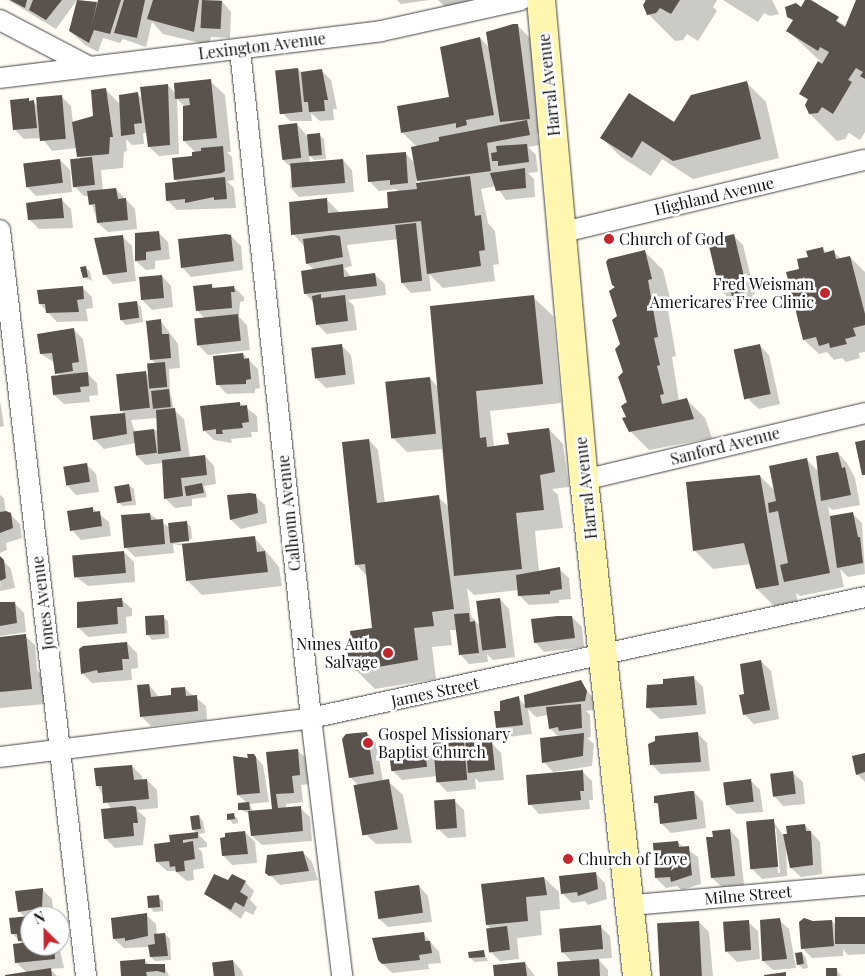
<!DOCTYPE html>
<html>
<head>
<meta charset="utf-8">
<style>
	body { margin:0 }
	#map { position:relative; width:865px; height:976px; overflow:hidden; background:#fffdf5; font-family:"Playfair Display",serif }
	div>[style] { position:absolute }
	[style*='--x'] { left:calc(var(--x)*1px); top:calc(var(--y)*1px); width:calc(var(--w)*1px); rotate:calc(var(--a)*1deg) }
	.shadow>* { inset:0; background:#0003 }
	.building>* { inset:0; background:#5a524d; transform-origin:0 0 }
	.roads { filter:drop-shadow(0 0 1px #444) drop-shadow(0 0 1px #444) }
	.street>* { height:20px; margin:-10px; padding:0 10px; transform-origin:10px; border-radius:10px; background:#fff }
	.secondary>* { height:28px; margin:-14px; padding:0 14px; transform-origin:14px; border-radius:14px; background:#fff6b0 }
	.dots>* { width:14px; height:14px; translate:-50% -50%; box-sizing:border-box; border:2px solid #fff; border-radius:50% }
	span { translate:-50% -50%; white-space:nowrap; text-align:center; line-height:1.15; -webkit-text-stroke:5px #fff; paint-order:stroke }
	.street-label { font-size:16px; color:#111 }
	.poi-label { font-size:16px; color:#111 }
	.left { translate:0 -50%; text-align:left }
	.right { translate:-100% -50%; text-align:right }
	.north { position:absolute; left:20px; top:906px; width:50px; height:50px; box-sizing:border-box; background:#fff; border:1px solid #a0a0a0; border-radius:50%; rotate:337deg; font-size:14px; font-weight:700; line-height:20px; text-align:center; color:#111 }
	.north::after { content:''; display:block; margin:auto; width:18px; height:22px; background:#c4262e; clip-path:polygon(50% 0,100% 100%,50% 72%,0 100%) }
</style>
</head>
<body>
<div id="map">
	<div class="shadow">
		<i style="clip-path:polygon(8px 0,77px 0,56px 29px)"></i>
		<i style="clip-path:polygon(79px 0,99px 4px,100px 0,221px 0,231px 12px,230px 38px,211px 37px,209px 45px,163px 34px,152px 22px,146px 47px,123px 39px,120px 43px,103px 38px,98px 52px,85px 45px,70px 31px)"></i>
		<i style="clip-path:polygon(397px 0,430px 0,401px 4px)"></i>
		<i style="clip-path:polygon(438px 0,479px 0,451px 13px)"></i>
		<i style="clip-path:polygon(645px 0,717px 0,713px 7px,717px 11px,698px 41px,687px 34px,683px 40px,675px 41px,648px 14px)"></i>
		<i style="clip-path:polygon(723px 0,772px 0,779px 14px,770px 16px,764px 13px,758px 22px)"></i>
		<i style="clip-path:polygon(807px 0,847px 27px,857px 0,865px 0,865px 132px,860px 140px,849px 133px,845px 139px,837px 141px,810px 114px,808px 101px,800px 93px,820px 61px,788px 31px,794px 21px,789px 16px,802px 9px)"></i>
		<i style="clip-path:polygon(evenodd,517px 25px,532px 40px,544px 133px,537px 134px,539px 145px,528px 147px,536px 155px,538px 172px,528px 173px,534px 179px,535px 197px,506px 200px,496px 186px,481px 189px,488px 223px,495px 231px,499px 264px,493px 265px,495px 281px,443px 288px,429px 274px,431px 291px,411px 293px,402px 283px,399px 239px,347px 245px,352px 266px,344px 268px,352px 278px,375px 275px,385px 284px,386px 295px,348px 300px,354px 306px,357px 330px,327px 334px,317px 324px,314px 303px,305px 293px,314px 270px,307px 263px,305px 247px,293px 234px,327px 200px,340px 213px,389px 209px,399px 192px,396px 189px,379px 191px,369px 181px,405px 153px,415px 163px,416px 146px,403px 133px,450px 98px,480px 38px,490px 48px,517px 25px,416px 178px,422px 183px,417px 184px,416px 178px)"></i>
		<i style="clip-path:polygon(298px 69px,302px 73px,322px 71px,331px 80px,337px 109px,333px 109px,334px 120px,320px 121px,311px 113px,312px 121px,290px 121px,281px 111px)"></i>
		<i style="clip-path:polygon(210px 81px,225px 95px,231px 152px,227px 152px,232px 157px,234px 180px,227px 181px,234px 188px,236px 208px,177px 210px,168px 201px,178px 183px,175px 179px,196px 153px,184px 141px,184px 106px,177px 99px,179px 154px,159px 156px,149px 147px,147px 133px,143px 133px,144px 144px,132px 145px,126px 139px,127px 151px,124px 152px,123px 168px,101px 170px,103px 191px,116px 189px,135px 209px,137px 229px,108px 232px,98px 223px,89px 196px,84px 196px,74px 186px,81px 160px,76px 148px,52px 151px,42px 138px,24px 139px,15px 130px,33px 102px,39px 107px,61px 96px,71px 106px,73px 123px,95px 117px,106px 90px,121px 105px,137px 94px,143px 99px,168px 85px,176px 94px)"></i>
		<i style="clip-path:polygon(747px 83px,766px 102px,779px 158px,693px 179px,662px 159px,651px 176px,621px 157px,602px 138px,674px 124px)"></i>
		<i style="clip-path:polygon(297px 124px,307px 136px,319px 135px,324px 139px,326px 159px,314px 160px,309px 155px,310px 163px,343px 160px,352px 170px,354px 192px,299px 197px,290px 187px,292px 168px,283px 160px)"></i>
		<i style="clip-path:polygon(60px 160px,70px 170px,72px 192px,36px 196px,26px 186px)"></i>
		<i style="clip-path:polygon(62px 200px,71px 209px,73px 228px,39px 229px,29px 219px)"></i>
		<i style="clip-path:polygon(158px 232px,168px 242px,170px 259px,155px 261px,155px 269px,146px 270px,136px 261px)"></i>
		<i style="clip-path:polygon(733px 235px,743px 245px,755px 294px,752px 295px,754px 302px,743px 305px,737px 299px,731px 301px,722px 291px)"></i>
		<i style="clip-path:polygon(122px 236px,132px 246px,136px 281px,113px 284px,104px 274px)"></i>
		<i style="clip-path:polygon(231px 236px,241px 246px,243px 270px,191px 277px,182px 267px)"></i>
		<i style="clip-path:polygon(822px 248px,827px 253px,834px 252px,841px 259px,850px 257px,865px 272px,865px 352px,859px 353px,860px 358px,846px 362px,842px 358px,834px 360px,827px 352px,819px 354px,804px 340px,801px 270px,809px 258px)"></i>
		<i style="clip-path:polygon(644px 251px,663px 270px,670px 298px,666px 299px,676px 356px,672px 357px,679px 401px,686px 399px,705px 418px,712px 438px,649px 450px,630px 431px,624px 403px,628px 403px,625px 400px,619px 317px,610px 292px)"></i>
		<i style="clip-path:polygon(85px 267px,90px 272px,92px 281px,84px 277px)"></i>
		<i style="clip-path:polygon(162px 276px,171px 286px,173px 307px,152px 310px,142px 300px)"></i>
		<i style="clip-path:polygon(211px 285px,215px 289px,234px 287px,244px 297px,244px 301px,240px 302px,239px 317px,247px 325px,250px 350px,208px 355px,198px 345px,205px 319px,197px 310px)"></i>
		<i style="clip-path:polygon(82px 287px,92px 297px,93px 308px,86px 309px,88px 321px,57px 322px,40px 304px)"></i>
		<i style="clip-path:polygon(533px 297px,553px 316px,561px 403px,490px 411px,494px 446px,510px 445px,549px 429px,563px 444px,569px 487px,552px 489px,558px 495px,563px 528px,535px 531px,539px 572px,559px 569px,569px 578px,571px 599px,559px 600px,559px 603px,529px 605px,520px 596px,519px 590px,474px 595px,467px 588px,471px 616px,480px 626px,500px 599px,509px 609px,515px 657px,493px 660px,487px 654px,488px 662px,469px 664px,460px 654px,457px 630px,450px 630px,452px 645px,432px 647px,436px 679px,375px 689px,350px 664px,353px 648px,373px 629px,367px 576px,356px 564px,369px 440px,378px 450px,385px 503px,438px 497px,448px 506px,442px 449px,407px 452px,392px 437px,430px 378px,437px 386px)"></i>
		<i style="clip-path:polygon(136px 302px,141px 307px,143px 322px,126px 325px,121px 320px)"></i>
		<i style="clip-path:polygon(evenodd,160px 320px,178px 344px,180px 368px,169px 369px,170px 391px,174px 410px,184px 419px,190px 458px,205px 456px,214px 466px,216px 484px,204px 486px,207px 497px,192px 499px,192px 506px,175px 508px,165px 498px,163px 463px,146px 465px,136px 455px,135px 443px,104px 449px,94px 439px,125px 414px,122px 411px,146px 373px,150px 377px,156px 364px,152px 360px,148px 322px,160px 320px,157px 418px,157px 430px,135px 433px,131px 420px,157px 418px)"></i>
		<i style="clip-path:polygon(74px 330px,83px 339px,88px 371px,86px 372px,97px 383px,98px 395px,89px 396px,90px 402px,64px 404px,54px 395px,59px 376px,55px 363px,41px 354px)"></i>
		<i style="clip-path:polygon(341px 345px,351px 355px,355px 384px,326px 388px,316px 378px)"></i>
		<i style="clip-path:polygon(759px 345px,769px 355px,780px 404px,759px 409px,749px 400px)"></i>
		<i style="clip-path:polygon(243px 354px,258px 369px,260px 388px,255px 389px,255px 393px,227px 394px,217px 384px)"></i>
		<i style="clip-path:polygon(0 400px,4px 426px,0 427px)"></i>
		<i style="clip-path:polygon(240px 403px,257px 416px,258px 432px,251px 432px,252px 437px,231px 439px,232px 443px,214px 440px,204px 430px)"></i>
		<i style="clip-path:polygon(838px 453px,847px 463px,855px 478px,860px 505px,832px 510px,828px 506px,830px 517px,852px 513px,862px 523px,865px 574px,848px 577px,840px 569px,844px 587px,800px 596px,796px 593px,798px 604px,776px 608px,757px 589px,751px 564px,713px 569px,694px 550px,760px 476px,776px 492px,807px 460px,819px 472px)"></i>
		<i style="clip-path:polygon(86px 464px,96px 474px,99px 492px,76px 495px,67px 485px)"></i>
		<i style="clip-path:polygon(129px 485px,134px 489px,136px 505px,123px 506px,118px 502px)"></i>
		<i style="clip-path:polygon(0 495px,4px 498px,6px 514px,10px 514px,20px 524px,22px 538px,6px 543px,7px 550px,0 553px)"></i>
		<i style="clip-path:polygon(229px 496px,255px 496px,265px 505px,267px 523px,241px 529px,231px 520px)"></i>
		<i style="clip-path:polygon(92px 508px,109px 522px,111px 536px,81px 540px,72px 530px)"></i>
		<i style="clip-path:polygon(150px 514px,170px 528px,186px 522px,191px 527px,192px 539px,174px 544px,254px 537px,279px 567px,282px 586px,202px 595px,188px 581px,184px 546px,173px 544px,174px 553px,135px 557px,125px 547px)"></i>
		<i style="clip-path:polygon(124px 552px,134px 562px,135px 582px,88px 586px,75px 576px)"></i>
		<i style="clip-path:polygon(1px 559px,11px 569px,15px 588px,0 591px)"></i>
		<i style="clip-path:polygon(122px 600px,132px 609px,132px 616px,126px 617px,127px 633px,88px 637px,78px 627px)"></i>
		<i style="clip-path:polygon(14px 603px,24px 613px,26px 632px,0 636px,0 605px)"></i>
		<i style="clip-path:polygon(163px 617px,168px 621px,169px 638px,152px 640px,148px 635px)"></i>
		<i style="clip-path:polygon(572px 617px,582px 627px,584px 647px,544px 652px,535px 642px)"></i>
		<i style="clip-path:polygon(25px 636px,35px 645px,37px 670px,42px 675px,46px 704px,0 708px,0 639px)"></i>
		<i style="clip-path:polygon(127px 643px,137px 653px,138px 668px,131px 669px,132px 680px,92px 683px,83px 674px)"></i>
		<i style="clip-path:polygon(761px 661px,771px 671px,779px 719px,754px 724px,744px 714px,746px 695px)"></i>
		<i style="clip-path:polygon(693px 677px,703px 687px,706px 714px,660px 719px,648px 708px,646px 688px)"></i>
		<i style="clip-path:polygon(580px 681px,596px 702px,595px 710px,586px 711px,590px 715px,591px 737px,587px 738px,594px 744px,592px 766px,553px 772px,544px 762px,559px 738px,550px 728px,548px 715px,536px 717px,528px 709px,532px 734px,507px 737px,497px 727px,502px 712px,518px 698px,526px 706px)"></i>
		<i style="clip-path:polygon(149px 685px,159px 697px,173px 696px,184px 688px,206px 706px,207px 720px,151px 726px,141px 716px)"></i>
		<i style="clip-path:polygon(367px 733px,376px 743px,383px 781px,388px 781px,403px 795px,412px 843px,376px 844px,361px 830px,357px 784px,350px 777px)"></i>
		<i style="clip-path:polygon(462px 733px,469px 740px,487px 738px,501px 753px,504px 780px,479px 782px,475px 778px,476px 789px,447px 792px,438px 782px,437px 776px,402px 780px,393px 771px,424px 751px,436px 762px)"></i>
		<i style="clip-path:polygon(697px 733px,707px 743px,710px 771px,661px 774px,651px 764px)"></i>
		<i style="clip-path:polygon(297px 750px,307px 759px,310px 784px,301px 785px,303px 802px,286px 804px,286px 809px,300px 808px,310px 817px,312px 841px,262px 845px,252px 836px,250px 814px,239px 809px,247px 803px,238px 795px,234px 757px,243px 759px,254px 755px,263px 765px,269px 802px,250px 804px,253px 812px,273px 810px,267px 753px)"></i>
		<i style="clip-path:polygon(865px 754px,865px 782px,857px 774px)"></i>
		<i style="clip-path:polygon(132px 766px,142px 776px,142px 781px,147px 780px,157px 790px,158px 808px,137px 810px,146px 818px,143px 845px,115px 848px,105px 838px,111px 809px,97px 785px)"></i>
		<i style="clip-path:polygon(582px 771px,592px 781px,593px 800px,589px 800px,590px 809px,539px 814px,530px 804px)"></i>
		<i style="clip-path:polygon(793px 773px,803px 782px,805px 804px,783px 806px,774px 796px)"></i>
		<i style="clip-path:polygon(751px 781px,760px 790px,763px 812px,737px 814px,727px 805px)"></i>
		<i style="clip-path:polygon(694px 792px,703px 802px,706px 828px,671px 833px,662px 824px,660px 807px,656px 803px)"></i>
		<i style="clip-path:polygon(454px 800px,464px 810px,466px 837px,448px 838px,438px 829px)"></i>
		<i style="clip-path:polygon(233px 815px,238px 819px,238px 823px,233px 824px,229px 819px)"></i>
		<i style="clip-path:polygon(199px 816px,203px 821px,205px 833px,198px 834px,207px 843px,207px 847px,198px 848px,202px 852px,204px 868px,193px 870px,194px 880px,187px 881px,175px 871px,167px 871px,157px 862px,171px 843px,197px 833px,193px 830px)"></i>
		<i style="clip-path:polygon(evenodd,773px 821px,783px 835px,805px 825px,814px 835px,820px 842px,822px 874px,801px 877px,791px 868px,786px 840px,787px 876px,762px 879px,752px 869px,773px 821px,773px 829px,776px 829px,780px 873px,778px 873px,773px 829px)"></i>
		<i style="clip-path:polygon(730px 830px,739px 840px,744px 885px,722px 887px,712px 878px,714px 838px)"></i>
		<i style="clip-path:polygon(245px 832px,255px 842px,257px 863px,232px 865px,223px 855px)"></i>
		<i style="clip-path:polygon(677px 842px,698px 857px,701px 884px,682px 890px,677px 886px,666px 888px,656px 878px)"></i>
		<i style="clip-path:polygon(303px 852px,312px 862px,318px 880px,280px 885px,270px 875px,266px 863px)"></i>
		<i style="clip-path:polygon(595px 873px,605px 883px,607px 899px,588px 905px,585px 901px,572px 903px,562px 893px)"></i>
		<i style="clip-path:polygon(544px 878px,559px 892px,560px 909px,540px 911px,542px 935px,517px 938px,519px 959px,500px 961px,490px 951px,491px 929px,487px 925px)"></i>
		<i style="clip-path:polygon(229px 882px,245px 882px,254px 891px,250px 900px,257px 907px,253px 915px,245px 911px,241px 919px,206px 894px)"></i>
		<i style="clip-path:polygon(419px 886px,428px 896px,432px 922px,388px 927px,378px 918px)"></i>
		<i style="clip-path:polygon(42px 889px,52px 899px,53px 908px,50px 908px,51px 916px,30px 916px,30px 946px,59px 946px,64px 968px,50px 969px,57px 976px,10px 976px,27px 973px,16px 962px,22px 944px,12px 933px,26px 918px,19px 911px)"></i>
		<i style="clip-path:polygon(158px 897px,163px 901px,163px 911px,154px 912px,150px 907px)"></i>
		<i style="clip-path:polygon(146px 915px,156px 924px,157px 935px,165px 934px,170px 939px,171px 960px,155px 961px,151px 957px,150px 947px,124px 948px,114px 939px)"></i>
		<i style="clip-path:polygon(865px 918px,865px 954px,848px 955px,843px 949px,843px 956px,812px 958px,802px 948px,812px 922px,832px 921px,837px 926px)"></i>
		<i style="clip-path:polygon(779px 920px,789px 929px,796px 968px,773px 970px,763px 961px)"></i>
		<i style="clip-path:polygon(699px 922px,709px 932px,713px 976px,662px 976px)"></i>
		<i style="clip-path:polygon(748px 922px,758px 931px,760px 959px,737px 962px,727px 952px)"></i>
		<i style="clip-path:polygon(600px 926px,610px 936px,612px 958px,598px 959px,608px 970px,608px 976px,559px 976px,572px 962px,562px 951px)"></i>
		<i style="clip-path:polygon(423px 933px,439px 952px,441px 963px,428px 964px,429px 969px,392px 973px,383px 964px)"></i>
		<i style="clip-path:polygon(483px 951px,488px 961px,475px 962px,470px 958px)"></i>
		<i style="clip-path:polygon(802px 953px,806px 958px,808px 968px,803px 969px,798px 964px)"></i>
		<i style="clip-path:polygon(145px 960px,149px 965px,164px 965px,169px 976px,123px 976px)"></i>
		<i style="clip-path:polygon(233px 961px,242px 971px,243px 976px,215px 976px)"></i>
		<i style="clip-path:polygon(525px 963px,535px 976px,496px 976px)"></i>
		<i style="clip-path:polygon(836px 969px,841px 976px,827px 976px)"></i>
	</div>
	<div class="building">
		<i style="clip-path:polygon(10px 0,27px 0,25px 8px)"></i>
		<i style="clip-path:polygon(33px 0,62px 0,46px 20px,29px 10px)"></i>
		<i style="clip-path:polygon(77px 0,97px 2px,92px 25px,98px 0,121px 0,110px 34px,94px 30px,89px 43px,69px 31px)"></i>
		<i style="clip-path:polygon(124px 0,145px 0,137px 38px,114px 33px)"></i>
		<i style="clip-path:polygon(153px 0,199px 0,194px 32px,147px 19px)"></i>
		<i style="left:202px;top:0;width:20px;height:28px;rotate:3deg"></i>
		<i style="clip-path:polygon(646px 0,680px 0,671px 14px,660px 8px,656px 13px,647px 15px,643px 5px)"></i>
		<i style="clip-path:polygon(805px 0,811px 0,839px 17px,836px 21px,845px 27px,856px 0,865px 0,865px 79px,860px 76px,863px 72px,856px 68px,848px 80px,852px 82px,833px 114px,822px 107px,818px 113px,809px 114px,805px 105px,808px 99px,799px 94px,818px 61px,822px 64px,829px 52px,820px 47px,818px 51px,786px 31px,793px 20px,787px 17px,785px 7px,796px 3px,801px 7px)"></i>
		<i style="clip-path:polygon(513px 24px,518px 24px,530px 119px,500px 122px,486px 32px)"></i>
		<i style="clip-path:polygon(480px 37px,494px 115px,466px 120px,467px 125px,456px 128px,456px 123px,401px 133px,397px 106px,449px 97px,440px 47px)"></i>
		<i style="left:298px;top:68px;width:44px;height:23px;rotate:84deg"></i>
		<i style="clip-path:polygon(322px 69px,328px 100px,324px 100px,325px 111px,309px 112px,308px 102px,304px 102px,301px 72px)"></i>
		<i style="clip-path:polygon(211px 79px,217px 138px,183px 141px,183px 106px,190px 105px,189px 98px,175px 99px,174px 83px)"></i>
		<i style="clip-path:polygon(747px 81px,761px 139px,673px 161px,642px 141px,632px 158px,600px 138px,629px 93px,674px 122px,691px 95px)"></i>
		<i style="clip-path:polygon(168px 84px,170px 145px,148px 147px,140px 87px)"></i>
		<i style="clip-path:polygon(106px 88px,113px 137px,110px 137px,109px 154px,77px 157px,72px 122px,93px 116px,91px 90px)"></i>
		<i style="clip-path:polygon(138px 92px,142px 123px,134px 124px,135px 134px,121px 136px,119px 95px)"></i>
		<i style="left:62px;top:95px;width:44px;height:26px;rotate:85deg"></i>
		<i style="clip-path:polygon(29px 98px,29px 101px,34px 100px,37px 128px,13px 130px,10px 100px)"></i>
		<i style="clip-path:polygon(527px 120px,530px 135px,487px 143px,491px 171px,417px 181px,411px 147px,439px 141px,439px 137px)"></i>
		<i style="left:297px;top:123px;width:35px;height:19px;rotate:83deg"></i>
		<i style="left:320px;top:133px;width:22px;height:13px;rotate:85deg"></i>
		<i style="clip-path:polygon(527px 144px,529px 162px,498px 166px,498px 161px,492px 161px,491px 153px,497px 152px,496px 146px)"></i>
		<i style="clip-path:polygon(223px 146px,225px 171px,222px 173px,174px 180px,172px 158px,192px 156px,192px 152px,201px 151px,201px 148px)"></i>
		<i style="clip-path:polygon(406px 152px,408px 183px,390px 185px,390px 180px,368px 182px,366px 155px)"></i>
		<i style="left:92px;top:157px;width:28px;height:22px;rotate:84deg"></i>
		<i style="left:60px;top:159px;width:24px;height:37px;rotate:83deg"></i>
		<i style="left:343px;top:159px;width:24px;height:53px;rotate:85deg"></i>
		<i style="clip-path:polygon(525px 168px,526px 188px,496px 191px,490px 173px)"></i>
		<i style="clip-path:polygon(470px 176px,475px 216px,481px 215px,485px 250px,479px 251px,481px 266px,427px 274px,421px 221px,291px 235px,289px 202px,327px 198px,328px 213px,388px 208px,387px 192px,417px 189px,416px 183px)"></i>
		<i style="clip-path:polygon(225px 177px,227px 199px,214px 200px,214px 197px,185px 203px,185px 199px,166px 201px,165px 183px)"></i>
		<i style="clip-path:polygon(116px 188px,118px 199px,126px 198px,128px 220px,97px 223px,95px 204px,89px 205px,87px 191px)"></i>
		<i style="clip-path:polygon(62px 198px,64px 218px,28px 220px,26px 203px)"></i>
		<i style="left:416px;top:223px;width:58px;height:21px;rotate:84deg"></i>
		<i style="clip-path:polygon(159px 231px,161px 250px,146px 252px,146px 260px,135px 261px,135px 233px)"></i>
		<i style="clip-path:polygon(226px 234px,231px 235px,234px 261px,181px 268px,178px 239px)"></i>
		<i style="clip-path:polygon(734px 234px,746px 285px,743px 286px,745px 292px,732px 296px,730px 289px,720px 292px,709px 246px,710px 240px)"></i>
		<i style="clip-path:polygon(123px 235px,127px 272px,103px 275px,94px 238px)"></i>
		<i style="clip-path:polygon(333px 235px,340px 236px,343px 257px,306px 264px,303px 239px)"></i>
		<i style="clip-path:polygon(823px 247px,824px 253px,834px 250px,836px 259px,850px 256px,865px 314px,865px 325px,853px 328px,856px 336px,845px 339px,847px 344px,830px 348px,829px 343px,819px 346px,816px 337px,803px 340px,786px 272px,799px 269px,797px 259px,808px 257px,806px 251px)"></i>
		<i style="clip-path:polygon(645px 250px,652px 279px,648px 280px,658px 337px,654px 338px,660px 365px,657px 366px,664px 394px,660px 395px,662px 404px,687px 398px,694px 419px,629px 432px,622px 418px,626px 417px,621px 406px,627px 402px,618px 377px,623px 372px,615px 349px,620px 344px,612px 320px,617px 316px,609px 291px,615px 287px,612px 285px,606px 262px,608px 259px)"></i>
		<i style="clip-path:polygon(343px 264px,344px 277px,375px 273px,377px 286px,304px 294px,301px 271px)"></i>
		<i style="clip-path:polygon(86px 266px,88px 277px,83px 278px,80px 267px)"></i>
		<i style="left:162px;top:275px;width:23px;height:23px;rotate:85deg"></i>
		<i style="clip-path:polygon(212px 284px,212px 288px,234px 286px,235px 292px,231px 292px,232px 308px,196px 311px,193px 286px)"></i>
		<i style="clip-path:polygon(83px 286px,84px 299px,77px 300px,79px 312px,46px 313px,45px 304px,39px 304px,37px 290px)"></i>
		<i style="clip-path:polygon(321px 294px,321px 298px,345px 295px,348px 321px,316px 325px,312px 296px)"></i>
		<i style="clip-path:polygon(534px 295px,543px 384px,476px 391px,480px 438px,486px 437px,487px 447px,509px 444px,507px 433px,549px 428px,555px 472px,540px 475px,544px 510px,516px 513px,522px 569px,454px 576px,430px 306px)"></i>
		<i style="left:137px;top:301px;width:17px;height:19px;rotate:83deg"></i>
		<i style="left:238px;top:314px;width:27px;height:44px;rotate:84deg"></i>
		<i style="clip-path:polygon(161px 319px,162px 334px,169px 334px,171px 358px,150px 360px,146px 321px)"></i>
		<i style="clip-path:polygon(74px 328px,79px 362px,72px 363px,73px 371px,55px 374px,52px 353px,40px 354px,37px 334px)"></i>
		<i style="left:342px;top:344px;width:31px;height:31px;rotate:83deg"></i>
		<i style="left:760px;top:344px;width:51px;height:27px;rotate:78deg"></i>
		<i style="clip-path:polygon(243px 353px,244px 359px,249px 358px,251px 379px,246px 380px,246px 384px,216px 385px,213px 356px)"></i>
		<i style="left:165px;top:362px;width:25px;height:18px;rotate:85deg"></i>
		<i style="left:146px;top:371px;width:37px;height:30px;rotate:84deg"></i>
		<i style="clip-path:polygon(88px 372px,89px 386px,80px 387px,81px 392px,53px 395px,51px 376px)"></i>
		<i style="left:430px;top:377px;width:57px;height:45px;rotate:84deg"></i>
		<i style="left:169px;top:389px;width:18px;height:18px;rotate:84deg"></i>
		<i style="clip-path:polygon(240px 402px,240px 406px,247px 405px,249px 422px,242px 423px,243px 428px,222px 430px,223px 434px,216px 434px,216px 429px,203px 431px,200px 406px)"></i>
		<i style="clip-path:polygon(175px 408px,181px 451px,158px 454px,156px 410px)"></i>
		<i style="clip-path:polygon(125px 413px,127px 434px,93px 440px,90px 416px)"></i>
		<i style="left:154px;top:429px;width:24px;height:21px;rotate:83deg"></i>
		<i style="clip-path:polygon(369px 439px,377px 503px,439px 495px,454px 609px,432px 612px,434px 626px,414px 628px,418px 660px,355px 671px,354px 664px,349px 665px,347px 648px,352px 647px,350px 631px,372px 628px,365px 564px,355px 565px,342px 442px)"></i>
		<i style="clip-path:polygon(865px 440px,865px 475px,862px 475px,855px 442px)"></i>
		<i style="clip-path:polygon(838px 452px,842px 468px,845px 467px,851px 495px,821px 501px,816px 456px)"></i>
		<i style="clip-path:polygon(205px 455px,207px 475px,181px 478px,183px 496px,164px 499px,162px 460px)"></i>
		<i style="clip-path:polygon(807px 458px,830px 573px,784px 582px,780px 565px,788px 563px,778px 511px,769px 513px,768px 503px,776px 501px,769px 466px)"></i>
		<i style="left:87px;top:463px;width:19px;height:24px;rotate:81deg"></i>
		<i style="clip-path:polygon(760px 475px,779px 585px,756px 589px,744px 543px,693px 551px,686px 482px)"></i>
		<i style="left:202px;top:483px;width:10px;height:18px;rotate:79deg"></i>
		<i style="left:129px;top:484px;width:17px;height:15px;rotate:80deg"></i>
		<i style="clip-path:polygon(250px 493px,256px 494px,258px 513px,230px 520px,227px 495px)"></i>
		<i style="clip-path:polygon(93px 507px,93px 512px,100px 511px,102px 526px,70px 531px,67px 511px)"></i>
		<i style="clip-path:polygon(6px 511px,11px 513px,13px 528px,0 533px,0 512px)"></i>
		<i style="clip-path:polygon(853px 512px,858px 537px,860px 537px,863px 563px,837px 568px,830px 516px)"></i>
		<i style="clip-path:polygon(150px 513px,151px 520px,163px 519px,165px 544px,124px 548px,121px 515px)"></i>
		<i style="left:187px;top:521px;width:20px;height:19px;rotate:84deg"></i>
		<i style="clip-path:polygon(255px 536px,257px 552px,265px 551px,268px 572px,186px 581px,182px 544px)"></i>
		<i style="left:124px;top:551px;width:22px;height:52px;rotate:85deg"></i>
		<i style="clip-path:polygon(0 556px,4px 560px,6px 578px,0 581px)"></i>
		<i style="clip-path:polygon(560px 567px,562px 589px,550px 591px,550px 594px,518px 596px,516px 575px)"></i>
		<i style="clip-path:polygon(122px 598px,123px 607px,117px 607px,118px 624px,77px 628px,77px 602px)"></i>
		<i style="left:500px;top:598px;width:50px;height:24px;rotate:83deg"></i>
		<i style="clip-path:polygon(0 602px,15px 602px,17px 623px,0 626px)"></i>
		<i style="clip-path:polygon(469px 613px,470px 622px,475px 621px,479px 653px,459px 655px,454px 614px)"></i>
		<i style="left:164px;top:615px;width:19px;height:19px;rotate:87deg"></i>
		<i style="clip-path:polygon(557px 616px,572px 616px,575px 638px,534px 643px,531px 619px)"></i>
		<i style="clip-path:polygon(26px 634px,32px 689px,0 692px,0 637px)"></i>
		<i style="clip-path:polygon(127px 642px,129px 659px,122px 659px,123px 670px,98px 673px,97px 670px,81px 674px,79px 649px,83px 646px)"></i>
		<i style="clip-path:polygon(761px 660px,770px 710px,743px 715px,739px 695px,744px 694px,740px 664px)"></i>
		<i style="clip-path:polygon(694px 676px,697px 705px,646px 708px,647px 685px,663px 684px,663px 679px)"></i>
		<i style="clip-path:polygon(581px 680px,587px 691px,585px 701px,525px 708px,524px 695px)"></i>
		<i style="clip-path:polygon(149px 684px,151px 697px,171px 695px,171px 688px,185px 687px,186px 696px,197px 695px,198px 711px,140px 717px,137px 685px)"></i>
		<i style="clip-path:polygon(519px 696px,523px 725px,496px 728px,494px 711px,500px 711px,500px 701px)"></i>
		<i style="clip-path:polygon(581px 704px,582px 728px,559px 731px,558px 727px,549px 729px,546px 707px)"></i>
		<i style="left:463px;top:731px;width:49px;height:31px;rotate:85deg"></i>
		<i style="clip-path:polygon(367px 732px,374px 774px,349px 778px,342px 739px,346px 734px)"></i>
		<i style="clip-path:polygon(698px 732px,701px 762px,650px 765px,648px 744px,655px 741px,655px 736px)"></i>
		<i style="clip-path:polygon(584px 733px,583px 756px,542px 763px,540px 738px)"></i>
		<i style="clip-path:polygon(488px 737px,488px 742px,492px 742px,495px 770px,468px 773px,465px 739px)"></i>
		<i style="clip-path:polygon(298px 749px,300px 775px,292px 776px,294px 793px,276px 794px,278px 808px,301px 806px,303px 831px,251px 836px,248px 811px,272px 809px,266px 752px)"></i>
		<i style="left:425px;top:750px;width:17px;height:36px;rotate:83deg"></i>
		<i style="clip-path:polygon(865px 753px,865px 772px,856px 775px,852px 756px)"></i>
		<i style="clip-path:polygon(247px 754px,254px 754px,256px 757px,260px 793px,237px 795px,233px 756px,248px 758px)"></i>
		<i style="clip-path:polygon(132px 765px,134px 780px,147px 779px,149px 799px,103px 803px,102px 786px,96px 786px,94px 768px)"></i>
		<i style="clip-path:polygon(583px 770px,584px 791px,580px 791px,581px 800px,528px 805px,526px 775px)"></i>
		<i style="left:793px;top:771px;width:23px;height:23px;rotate:83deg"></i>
		<i style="left:389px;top:779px;width:51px;height:36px;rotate:80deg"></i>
		<i style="left:751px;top:779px;width:23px;height:28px;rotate:83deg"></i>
		<i style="clip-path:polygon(690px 791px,694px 791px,697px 819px,660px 824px,658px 803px,654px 803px,654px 796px)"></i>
		<i style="left:455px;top:799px;width:29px;height:21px;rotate:86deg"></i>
		<i style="clip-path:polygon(249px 802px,250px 810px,238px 810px,238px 803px)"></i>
		<i style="clip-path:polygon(132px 806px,136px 807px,138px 823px,133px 823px,134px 836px,104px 839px,101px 809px)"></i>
		<i style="clip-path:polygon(234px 813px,235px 819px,227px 820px,227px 814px)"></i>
		<i style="left:199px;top:815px;width:14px;height:9px;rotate:82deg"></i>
		<i style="left:774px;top:819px;width:48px;height:28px;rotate:85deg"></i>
		<i style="clip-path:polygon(805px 824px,806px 831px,811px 831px,813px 865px,790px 868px,783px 834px,787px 834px,786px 826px)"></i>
		<i style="clip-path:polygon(730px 829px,735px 876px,711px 878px,706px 837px,713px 837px,712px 831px)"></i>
		<i style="clip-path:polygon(245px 831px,248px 854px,222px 856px,220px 838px,225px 837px,225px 833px)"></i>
		<i style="clip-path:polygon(198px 832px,198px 838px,183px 840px,183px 843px,193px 841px,195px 859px,184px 861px,185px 871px,176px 872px,175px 866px,170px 867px,169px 861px,156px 862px,154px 844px,170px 842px,169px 835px)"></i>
		<i style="clip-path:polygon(678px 841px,679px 847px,689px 846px,692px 875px,671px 882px,670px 877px,655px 878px,653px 843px)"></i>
		<i style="clip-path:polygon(303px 851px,309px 871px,269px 876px,265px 873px,267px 855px)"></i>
		<i style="clip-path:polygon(596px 872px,598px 889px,578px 896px,577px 892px,561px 894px,559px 876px)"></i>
		<i style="clip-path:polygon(214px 874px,228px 880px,232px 874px,246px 881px,240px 892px,248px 897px,244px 907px,235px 902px,231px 910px,204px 894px)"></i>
		<i style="clip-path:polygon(544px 877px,547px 895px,526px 897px,528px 921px,486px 925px,481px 884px)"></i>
		<i style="left:419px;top:885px;width:28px;height:45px;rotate:82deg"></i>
		<i style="clip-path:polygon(43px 888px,42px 908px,18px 912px,15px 891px)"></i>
		<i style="left:159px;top:895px;width:12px;height:12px;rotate:85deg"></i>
		<i style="clip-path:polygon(147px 913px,148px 936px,125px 941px,125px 938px,113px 939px,111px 918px)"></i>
		<i style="clip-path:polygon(30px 916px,30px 940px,18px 941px,17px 934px,11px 934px,9px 918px)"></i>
		<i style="left:865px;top:917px;width:27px;height:30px;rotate:90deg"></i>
		<i style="clip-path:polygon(780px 918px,787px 959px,762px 961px,760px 920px)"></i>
		<i style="clip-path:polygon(804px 918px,813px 921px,832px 920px,834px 946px,801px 949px,799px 922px)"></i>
		<i style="left:749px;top:920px;width:30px;height:26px;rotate:86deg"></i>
		<i style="left:699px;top:921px;width:55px;height:42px;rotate:87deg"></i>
		<i style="left:601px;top:925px;width:24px;height:42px;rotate:85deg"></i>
		<i style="left:507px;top:926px;width:24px;height:21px;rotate:83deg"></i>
		<i style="clip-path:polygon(424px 932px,425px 941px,430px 941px,432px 953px,419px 955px,420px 960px,382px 964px,378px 960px,372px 938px)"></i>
		<i style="clip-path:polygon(165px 933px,168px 956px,150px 957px,148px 945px,155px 944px,154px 934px)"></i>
		<i style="clip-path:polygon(30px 942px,30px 946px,54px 946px,55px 959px,15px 963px,13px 944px)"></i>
		<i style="clip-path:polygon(484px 950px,485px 957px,469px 958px,468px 952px)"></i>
		<i style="left:802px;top:952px;width:12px;height:7px;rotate:81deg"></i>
		<i style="clip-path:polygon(145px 959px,145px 964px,165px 964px,165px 973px,157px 971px,146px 972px,147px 976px,121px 976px,120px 961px)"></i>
		<i style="clip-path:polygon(599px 959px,600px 976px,558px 976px,557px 962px)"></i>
		<i style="left:233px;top:960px;width:16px;height:21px;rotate:83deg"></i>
		<i style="clip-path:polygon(525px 962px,527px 976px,494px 976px,493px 965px)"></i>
		<i style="clip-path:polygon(51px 968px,52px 976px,5px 976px,5px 975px)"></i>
		<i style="left:826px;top:968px;width:11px;height:8px"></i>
		<i style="clip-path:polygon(786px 972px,786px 976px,764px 976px,764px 975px)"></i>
	</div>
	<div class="roads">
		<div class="street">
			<i style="--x:0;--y:20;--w:99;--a:27.6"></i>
			<i style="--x:240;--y:50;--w:672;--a:83.93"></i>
			<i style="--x:311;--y:718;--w:260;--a:83.1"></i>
			<i style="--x:0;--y:78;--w:384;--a:-7"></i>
			<i style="--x:381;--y:31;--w:143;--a:-12.5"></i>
			<i style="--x:0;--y:230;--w:751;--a:83.42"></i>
			<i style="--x:564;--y:232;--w:309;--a:-13.5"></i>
			<i style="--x:584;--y:480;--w:289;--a:-13.4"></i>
			<i style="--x:0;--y:757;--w:313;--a:-7.1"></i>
			<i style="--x:311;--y:718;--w:567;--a:-12.32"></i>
			<i style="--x:632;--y:905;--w:234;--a:-4.9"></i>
		</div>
		<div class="secondary">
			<i style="--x:541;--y:0;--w:482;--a:84.9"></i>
			<i style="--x:584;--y:480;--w:499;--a:83.9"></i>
		</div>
	</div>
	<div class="dots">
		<i style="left:609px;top:239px;background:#c4262e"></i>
		<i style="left:825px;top:293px;background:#c4262e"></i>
		<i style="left:388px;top:653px;background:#c4262e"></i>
		<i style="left:368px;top:743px;background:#c4262e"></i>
		<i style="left:568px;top:859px;background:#c4262e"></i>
	</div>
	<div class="street-label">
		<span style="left:262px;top:46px;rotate:-7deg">Lexington Avenue</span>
		<span style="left:549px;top:85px;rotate:-96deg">Harral Avenue</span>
		<span style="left:714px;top:196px;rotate:-13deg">Highland Avenue</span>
		<span style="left:725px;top:446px;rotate:-14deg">Sanford Avenue</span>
		<span style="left:586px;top:488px;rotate:-96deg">Harral Avenue</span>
		<span style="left:289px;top:513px;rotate:-96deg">Calhoun Avenue</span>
		<span style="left:43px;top:603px;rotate:-97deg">Jones Avenue</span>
		<span style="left:435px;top:692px;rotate:-12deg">James Street</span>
		<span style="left:748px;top:895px;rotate:-5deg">Milne Street</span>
	</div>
	<div class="poi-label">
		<span class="left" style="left:619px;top:239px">Church of God</span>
		<span class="right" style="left:814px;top:293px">Fred Weisman<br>Americares Free Clinic</span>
		<span class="right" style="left:378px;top:653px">Nunes Auto<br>Salvage</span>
		<span class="left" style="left:378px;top:743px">Gospel Missionary<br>Baptist Church</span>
		<span class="left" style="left:578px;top:859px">Church of Love</span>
	</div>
	<div class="north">N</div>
</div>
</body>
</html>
